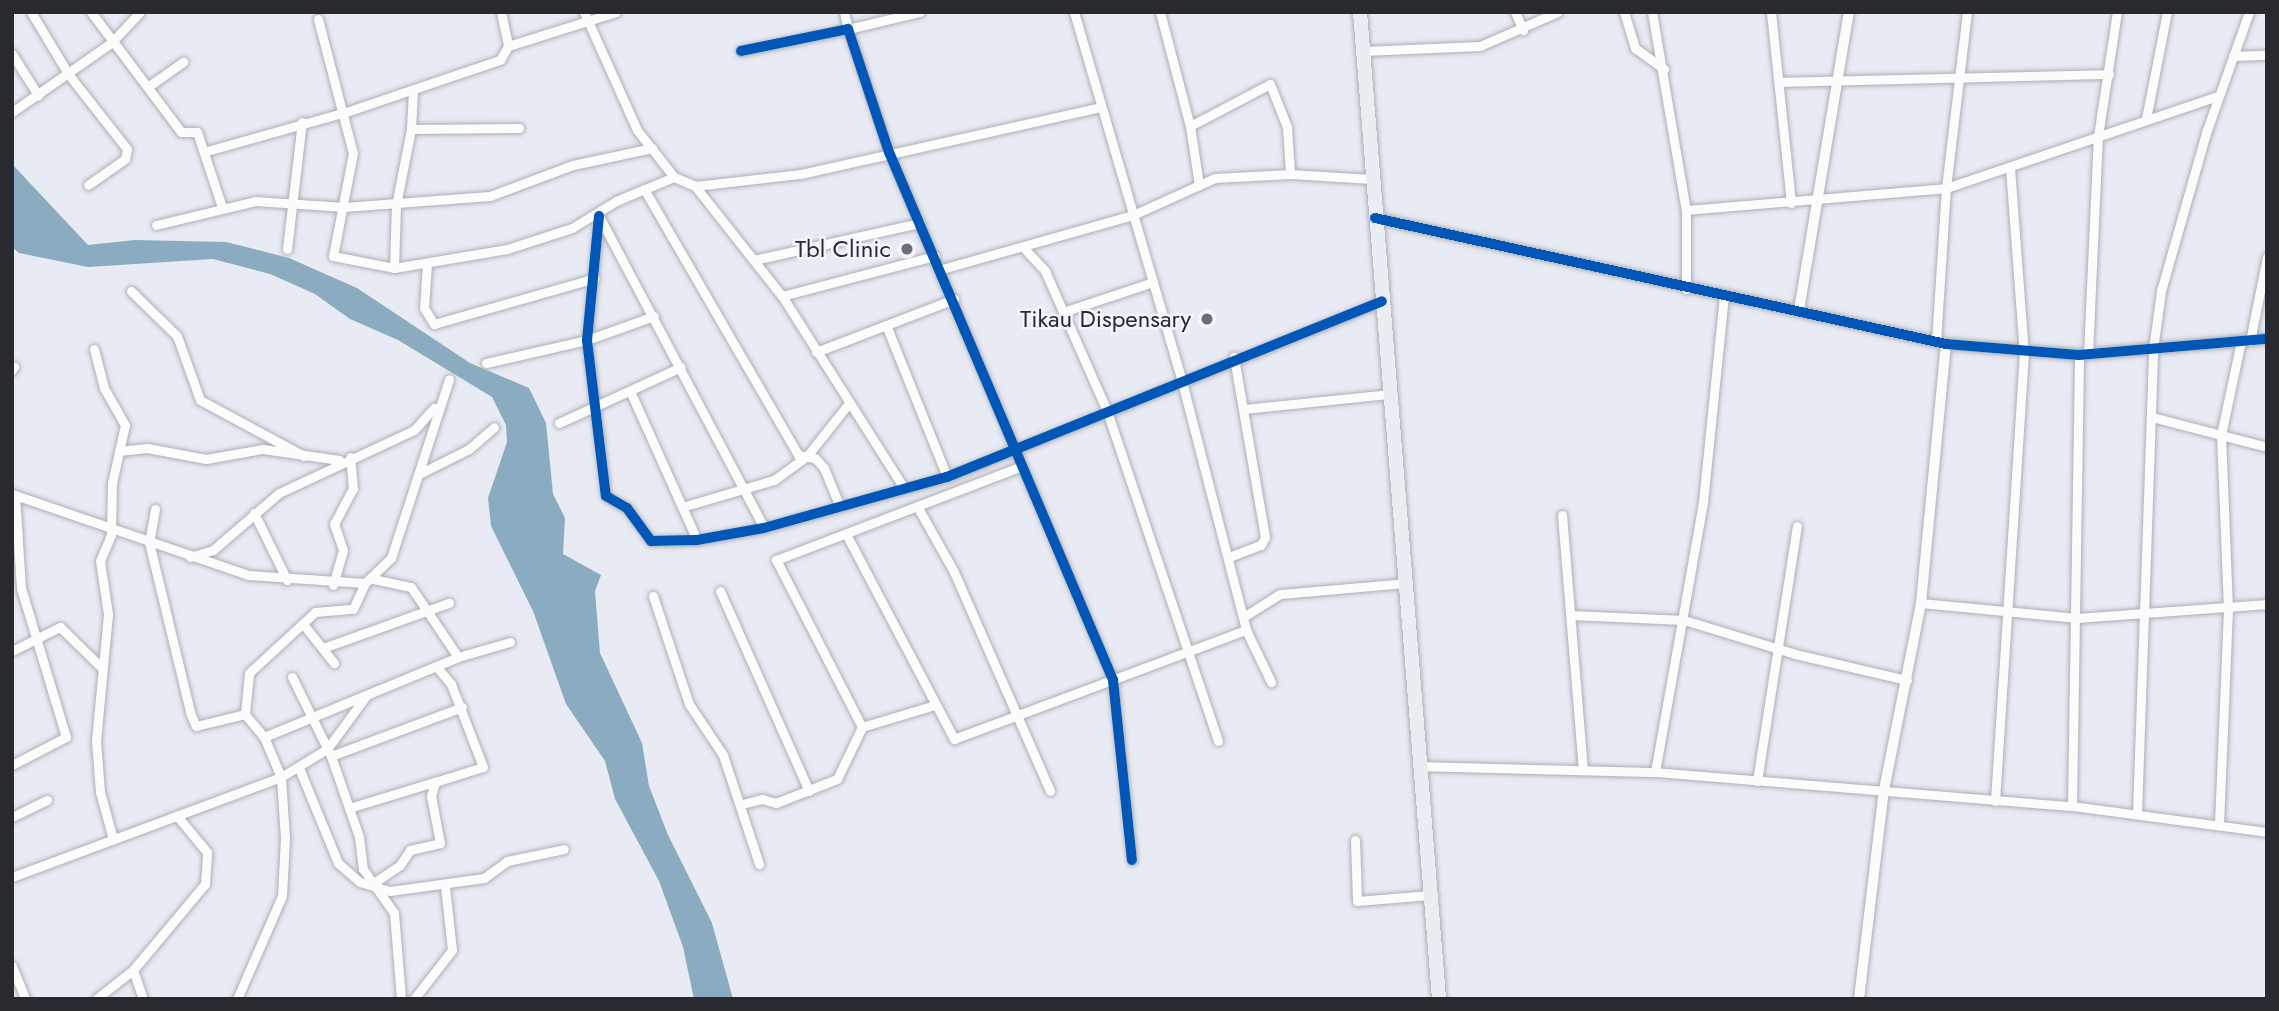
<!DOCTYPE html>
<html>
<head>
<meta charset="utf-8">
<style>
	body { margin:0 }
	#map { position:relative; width:2279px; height:1011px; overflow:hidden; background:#e8eaf4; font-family:Jost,sans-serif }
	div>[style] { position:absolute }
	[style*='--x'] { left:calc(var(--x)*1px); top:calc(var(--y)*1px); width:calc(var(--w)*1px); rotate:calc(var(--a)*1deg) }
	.water>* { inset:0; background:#8bacc0 }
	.roads { filter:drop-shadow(0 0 2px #aeafb6) drop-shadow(0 0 2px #aeafb6) }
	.minor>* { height:9px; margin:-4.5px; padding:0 4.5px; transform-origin:4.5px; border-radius:4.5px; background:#fcfcfd }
	.tertiary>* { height:10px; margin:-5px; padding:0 5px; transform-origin:5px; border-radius:5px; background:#fcfcfd }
	.primary>* { height:14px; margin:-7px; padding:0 7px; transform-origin:7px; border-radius:7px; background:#eaedf2 }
	.cycleway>* { height:10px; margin:-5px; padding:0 5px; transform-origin:5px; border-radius:5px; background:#0057b8 }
	.dots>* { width:19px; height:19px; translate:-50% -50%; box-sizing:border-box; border:4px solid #f4f5fc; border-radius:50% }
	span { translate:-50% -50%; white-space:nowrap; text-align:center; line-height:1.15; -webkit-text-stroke:5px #f4f5fc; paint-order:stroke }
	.poi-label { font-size:24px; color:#292a30 }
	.right { translate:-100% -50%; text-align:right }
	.frame { position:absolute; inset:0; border:14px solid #292a30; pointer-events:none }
</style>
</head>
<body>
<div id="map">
	<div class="water">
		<i style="clip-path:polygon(12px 164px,88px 245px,135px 240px,226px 242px,289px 258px,357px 288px,470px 363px,529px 388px,546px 423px,553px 494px,565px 518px,563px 554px,601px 575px,595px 591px,600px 653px,642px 743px,649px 786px,668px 835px,712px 923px,733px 999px,694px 999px,683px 947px,659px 881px,615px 799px,605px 761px,566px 704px,533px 611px,491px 526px,488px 498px,507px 442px,506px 425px,492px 397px,398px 340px,350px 319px,315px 294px,270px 274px,213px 259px,88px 267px,19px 253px,12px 247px)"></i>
	</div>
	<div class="roads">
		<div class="minor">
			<i style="--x:31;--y:12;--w:74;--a:58.9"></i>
			<i style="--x:69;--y:75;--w:94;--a:51.9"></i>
			<i style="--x:127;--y:149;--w:10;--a:101"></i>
			<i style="--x:125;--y:159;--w:45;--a:144.9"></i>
			<i style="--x:91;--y:12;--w:150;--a:53.1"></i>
			<i style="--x:181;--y:132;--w:16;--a:0"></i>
			<i style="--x:197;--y:132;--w:79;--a:71.6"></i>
			<i style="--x:501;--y:12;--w:35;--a:78"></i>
			<i style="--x:584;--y:12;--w:129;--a:65.8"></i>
			<i style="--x:637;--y:130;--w:60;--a:51.8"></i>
			<i style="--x:674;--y:177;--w:23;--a:23"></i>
			<i style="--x:695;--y:186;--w:140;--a:51.7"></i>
			<i style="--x:782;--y:296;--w:227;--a:57.6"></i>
			<i style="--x:844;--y:12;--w:17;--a:77"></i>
			<i style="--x:848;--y:29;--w:74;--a:-13.3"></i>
			<i style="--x:1074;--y:12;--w:381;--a:73.7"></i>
			<i style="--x:1181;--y:378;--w:260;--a:75.5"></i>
			<i style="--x:1246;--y:630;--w:58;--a:64.3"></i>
			<i style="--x:1160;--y:12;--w:118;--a:75.3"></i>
			<i style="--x:1190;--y:126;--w:60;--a:81.3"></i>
			<i style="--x:1515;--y:12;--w:20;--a:66"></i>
			<i style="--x:1624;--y:12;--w:38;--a:73"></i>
			<i style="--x:1635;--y:48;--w:36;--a:36"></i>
			<i style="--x:1652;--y:12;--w:201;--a:80.3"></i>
			<i style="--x:1686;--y:210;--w:79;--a:90"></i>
			<i style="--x:1771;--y:12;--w:192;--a:84"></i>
			<i style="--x:318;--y:19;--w:138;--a:75.4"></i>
			<i style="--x:353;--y:153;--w:105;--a:101"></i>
			<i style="--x:333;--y:256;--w:62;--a:11.1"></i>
			<i style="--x:394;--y:268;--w:115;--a:-9.5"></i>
			<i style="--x:507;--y:249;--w:68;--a:-17.9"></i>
			<i style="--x:572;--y:228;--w:52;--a:-31.5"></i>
			<i style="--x:616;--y:201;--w:63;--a:-22.5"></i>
			<i style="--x:741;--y:51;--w:109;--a:-11.6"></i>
			<i style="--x:848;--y:29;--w:130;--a:71.6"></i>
			<i style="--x:889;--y:152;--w:574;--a:67.01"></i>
			<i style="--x:1113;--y:680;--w:181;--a:84"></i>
			<i style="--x:1363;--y:51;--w:117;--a:-2.4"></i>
			<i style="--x:1480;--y:46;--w:85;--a:-23.6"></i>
			<i style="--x:12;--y:54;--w:49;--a:57.6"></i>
			<i style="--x:2233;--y:56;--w:34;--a:-2"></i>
			<i style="--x:1781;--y:82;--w:328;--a:-1.4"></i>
			<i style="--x:149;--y:86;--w:42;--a:-35.2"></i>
			<i style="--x:12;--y:112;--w:121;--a:-34.9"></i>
			<i style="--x:111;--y:43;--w:42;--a:-46.9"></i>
			<i style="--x:2146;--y:119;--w:109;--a:-78.9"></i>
			<i style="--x:1190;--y:126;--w:90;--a:-27.7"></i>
			<i style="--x:1270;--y:84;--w:46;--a:68.4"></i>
			<i style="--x:1287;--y:127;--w:47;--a:86.3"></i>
			<i style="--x:411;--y:129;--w:108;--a:-0.5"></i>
			<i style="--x:207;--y:151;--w:144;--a:-15.7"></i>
			<i style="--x:346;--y:112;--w:163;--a:-18.7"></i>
			<i style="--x:500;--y:60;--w:16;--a:-60"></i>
			<i style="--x:508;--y:46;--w:113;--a:-17.5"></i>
			<i style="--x:695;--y:186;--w:107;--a:-6.5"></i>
			<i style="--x:801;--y:174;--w:307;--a:-12.6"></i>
			<i style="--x:644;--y:189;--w:307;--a:59.9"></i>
			<i style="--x:798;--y:455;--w:17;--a:10"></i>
			<i style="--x:815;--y:458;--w:13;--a:48"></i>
			<i style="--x:824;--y:468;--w:42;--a:67.7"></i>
			<i style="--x:1686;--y:210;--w:261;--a:-4.8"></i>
			<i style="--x:1946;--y:188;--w:287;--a:-18.7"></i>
			<i style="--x:599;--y:216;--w:125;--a:95.5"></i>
			<i style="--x:587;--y:340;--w:157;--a:83.1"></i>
			<i style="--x:606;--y:496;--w:24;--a:30"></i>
			<i style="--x:627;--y:508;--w:41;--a:54"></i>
			<i style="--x:651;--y:541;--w:46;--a:-1.2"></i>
			<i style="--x:697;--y:540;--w:68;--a:-10.2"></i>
			<i style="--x:764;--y:528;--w:190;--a:-15.6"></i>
			<i style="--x:947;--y:477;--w:469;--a:-22"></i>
			<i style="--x:600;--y:218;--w:351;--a:62.1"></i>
			<i style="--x:156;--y:225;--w:102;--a:-13.6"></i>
			<i style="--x:255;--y:201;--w:89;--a:3.9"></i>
			<i style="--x:344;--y:207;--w:146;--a:-4.3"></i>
			<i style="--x:490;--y:196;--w:89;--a:-20.5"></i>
			<i style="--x:573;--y:165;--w:81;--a:-12.1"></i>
			<i style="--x:1023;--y:247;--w:33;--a:47"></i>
			<i style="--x:1045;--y:271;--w:153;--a:66.1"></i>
			<i style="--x:1107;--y:411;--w:348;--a:71.4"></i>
			<i style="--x:287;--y:249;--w:128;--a:-83.3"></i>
			<i style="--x:754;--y:260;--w:170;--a:-12.6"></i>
			<i style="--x:427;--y:264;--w:44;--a:93.9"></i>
			<i style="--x:424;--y:308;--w:19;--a:58"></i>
			<i style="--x:434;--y:324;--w:167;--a:-15.9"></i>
			<i style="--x:394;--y:268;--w:63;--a:-88.2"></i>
			<i style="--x:396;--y:205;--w:77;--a:-78.8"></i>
			<i style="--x:411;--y:129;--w:39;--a:-87"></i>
			<i style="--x:942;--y:269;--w:198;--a:-15.8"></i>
			<i style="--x:1133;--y:215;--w:90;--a:-24.3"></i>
			<i style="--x:1215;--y:178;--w:75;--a:-3.1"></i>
			<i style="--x:1290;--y:174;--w:82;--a:3.5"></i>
			<i style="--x:131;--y:291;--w:64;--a:44.4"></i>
			<i style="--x:177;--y:336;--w:68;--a:70.2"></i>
			<i style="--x:200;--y:400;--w:118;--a:28.3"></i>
			<i style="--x:782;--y:296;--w:158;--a:-14.7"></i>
			<i style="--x:1063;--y:312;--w:95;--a:-18.4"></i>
			<i style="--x:886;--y:325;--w:164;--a:68.1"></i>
			<i style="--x:2250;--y:341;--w:86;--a:-78.6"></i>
			<i style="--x:1936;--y:342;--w:154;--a:-86.3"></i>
			<i style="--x:1946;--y:188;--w:177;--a:-83.2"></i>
			<i style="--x:94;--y:349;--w:40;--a:75.6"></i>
			<i style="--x:104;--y:388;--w:43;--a:60.4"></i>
			<i style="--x:125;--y:425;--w:59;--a:102.6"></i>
			<i style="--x:112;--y:483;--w:52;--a:91.1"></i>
			<i style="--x:111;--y:535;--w:28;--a:113"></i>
			<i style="--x:100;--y:561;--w:54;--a:81.4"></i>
			<i style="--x:108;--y:614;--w:128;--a:95.4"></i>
			<i style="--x:96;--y:741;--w:51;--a:85.5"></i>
			<i style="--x:100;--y:792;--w:49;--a:74.5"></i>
			<i style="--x:816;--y:352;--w:148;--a:-21"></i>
			<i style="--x:2088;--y:354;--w:218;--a:-87.4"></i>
			<i style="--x:2098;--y:136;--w:125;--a:-81.3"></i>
			<i style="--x:486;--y:363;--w:104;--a:-12.8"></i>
			<i style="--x:587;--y:340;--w:71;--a:-19.7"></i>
			<i style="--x:12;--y:370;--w:4;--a:-56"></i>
			<i style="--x:630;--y:391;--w:163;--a:65.8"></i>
			<i style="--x:1244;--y:409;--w:147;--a:-5.9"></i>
			<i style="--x:2152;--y:417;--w:119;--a:14.6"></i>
			<i style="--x:559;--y:423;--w:134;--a:-24.7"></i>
			<i style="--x:119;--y:451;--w:28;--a:-6"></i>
			<i style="--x:147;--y:448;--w:60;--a:10.6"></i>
			<i style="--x:206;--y:459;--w:58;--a:-10"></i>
			<i style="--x:263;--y:449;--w:77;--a:8.2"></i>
			<i style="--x:419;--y:474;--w:56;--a:-26.6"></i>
			<i style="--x:469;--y:449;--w:33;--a:-41"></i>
			<i style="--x:12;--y:494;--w:250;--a:18.9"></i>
			<i style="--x:249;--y:575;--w:116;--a:3.9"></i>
			<i style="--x:365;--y:583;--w:36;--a:-44"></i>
			<i style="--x:391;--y:558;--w:188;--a:-72"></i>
			<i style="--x:917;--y:506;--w:76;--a:60.7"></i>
			<i style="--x:954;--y:572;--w:239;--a:66.3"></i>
			<i style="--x:682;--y:507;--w:96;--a:-16.4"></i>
			<i style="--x:774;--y:480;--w:41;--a:-36"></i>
			<i style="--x:807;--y:456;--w:68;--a:-51.6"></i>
			<i style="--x:155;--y:509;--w:34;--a:100"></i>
			<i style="--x:149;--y:542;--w:178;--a:76.4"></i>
			<i style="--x:191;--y:715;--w:12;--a:66"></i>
			<i style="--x:196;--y:726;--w:50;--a:-13.8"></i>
			<i style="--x:254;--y:513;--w:75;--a:63.8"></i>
			<i style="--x:1562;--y:515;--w:256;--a:85.3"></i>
			<i style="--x:846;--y:534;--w:232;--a:62.2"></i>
			<i style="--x:954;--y:739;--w:312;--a:-20.5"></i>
			<i style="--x:190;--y:557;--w:24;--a:-17"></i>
			<i style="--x:213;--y:550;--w:87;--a:-40.8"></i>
			<i style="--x:279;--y:493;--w:149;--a:-25"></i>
			<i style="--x:414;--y:430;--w:30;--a:-48"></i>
			<i style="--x:1229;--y:557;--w:34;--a:-21"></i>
			<i style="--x:1261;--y:545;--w:9;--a:-63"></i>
			<i style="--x:1265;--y:537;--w:183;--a:-99.8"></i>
			<i style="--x:373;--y:579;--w:39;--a:12"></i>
			<i style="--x:411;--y:587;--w:84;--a:56.1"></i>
			<i style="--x:333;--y:585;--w:36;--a:-74"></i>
			<i style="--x:343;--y:550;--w:28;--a:-109"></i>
			<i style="--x:334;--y:524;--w:40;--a:-62"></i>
			<i style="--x:353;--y:489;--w:32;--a:-95"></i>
			<i style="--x:720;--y:591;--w:219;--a:66"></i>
			<i style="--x:653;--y:596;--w:114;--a:71.6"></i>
			<i style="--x:689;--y:704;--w:61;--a:56.3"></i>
			<i style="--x:723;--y:755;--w:115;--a:71.7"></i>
			<i style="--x:1921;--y:603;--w:157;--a:5.5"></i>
			<i style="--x:2077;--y:618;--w:191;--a:-4.2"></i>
			<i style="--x:1571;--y:615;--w:113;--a:2.5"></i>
			<i style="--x:1684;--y:620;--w:116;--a:17"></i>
			<i style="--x:1795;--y:654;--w:115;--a:13.1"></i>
			<i style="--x:1245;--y:616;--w:41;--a:-32.2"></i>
			<i style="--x:1280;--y:594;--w:126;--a:-5"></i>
			<i style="--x:303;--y:624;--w:50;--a:51.5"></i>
			<i style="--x:323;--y:648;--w:134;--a:-19.7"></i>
			<i style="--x:12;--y:651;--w:54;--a:-26.6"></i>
			<i style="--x:60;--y:627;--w:59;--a:44.3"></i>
			<i style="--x:292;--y:677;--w:88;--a:63.7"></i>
			<i style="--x:331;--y:756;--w:86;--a:70.9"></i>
			<i style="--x:359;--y:837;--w:32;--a:83"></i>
			<i style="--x:363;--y:869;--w:54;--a:54.8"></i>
			<i style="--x:394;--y:913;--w:86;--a:85.3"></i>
			<i style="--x:862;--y:727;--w:188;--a:-117.2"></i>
			<i style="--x:776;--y:560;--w:261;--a:-20.9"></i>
			<i style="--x:264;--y:737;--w:210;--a:-22.4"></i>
			<i style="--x:458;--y:657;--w:54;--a:-16.1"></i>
			<i style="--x:331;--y:756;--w:140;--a:-20.5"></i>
			<i style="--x:12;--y:765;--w:61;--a:-27.4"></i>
			<i style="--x:66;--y:737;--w:156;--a:-106.8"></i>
			<i style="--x:21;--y:588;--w:93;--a:-93.7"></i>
			<i style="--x:1421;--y:766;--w:234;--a:1.5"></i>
			<i style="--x:1655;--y:772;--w:418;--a:4.7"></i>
			<i style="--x:2072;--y:806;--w:197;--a:7.6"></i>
			<i style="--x:299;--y:768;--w:103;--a:67.7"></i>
			<i style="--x:338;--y:863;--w:29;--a:41"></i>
			<i style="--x:360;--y:882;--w:31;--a:17"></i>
			<i style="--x:390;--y:891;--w:95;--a:-7.9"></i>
			<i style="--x:484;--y:878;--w:29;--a:-36"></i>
			<i style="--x:507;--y:861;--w:58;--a:-11.9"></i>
			<i style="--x:1655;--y:772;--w:274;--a:-79.9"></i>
			<i style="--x:1703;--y:502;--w:209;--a:-84.2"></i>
			<i style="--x:1757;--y:781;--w:258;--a:-81.1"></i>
			<i style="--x:1995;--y:801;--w:448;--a:-86.3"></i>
			<i style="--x:2024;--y:354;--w:188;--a:-94.3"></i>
			<i style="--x:742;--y:804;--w:21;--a:-14"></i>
			<i style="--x:762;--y:799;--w:15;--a:16"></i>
			<i style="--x:776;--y:803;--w:66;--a:-21.5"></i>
			<i style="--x:837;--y:779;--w:58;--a:-64.3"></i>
			<i style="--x:862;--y:727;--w:76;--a:-16.8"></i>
			<i style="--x:2072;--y:806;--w:451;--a:-89.1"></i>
			<i style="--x:349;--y:808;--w:89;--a:-17"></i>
			<i style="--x:2137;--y:813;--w:464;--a:-88"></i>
			<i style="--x:2153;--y:349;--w:59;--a:-82.1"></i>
			<i style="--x:2161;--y:291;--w:167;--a:-74.1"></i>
			<i style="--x:2207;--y:130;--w:125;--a:-70.4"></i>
			<i style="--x:12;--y:817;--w:39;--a:-26"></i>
			<i style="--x:2219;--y:824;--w:215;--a:-87.6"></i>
			<i style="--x:2228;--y:609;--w:174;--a:-92.3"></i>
			<i style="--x:2221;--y:435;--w:96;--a:-78"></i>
			<i style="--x:1355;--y:840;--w:61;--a:88.1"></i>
			<i style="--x:1357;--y:901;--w:73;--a:-4.7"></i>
			<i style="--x:12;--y:877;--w:287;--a:-20.4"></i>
			<i style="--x:281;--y:777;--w:54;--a:-31.3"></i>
			<i style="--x:327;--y:749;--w:66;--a:-53.7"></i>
			<i style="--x:372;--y:884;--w:34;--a:-34"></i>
			<i style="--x:400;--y:865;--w:18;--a:-56"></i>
			<i style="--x:410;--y:850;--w:31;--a:-13"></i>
			<i style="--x:440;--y:843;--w:48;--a:-100.8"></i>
			<i style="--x:431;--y:796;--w:15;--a:-74"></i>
			<i style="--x:435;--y:782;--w:50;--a:-17.4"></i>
			<i style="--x:483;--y:767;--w:89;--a:-111.1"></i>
			<i style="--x:451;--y:684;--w:23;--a:-130"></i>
			<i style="--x:12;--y:966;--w:35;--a:68"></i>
			<i style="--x:133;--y:970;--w:31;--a:71"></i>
			<i style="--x:96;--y:999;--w:47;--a:-38.1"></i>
			<i style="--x:133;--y:970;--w:112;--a:-50.1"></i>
			<i style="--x:205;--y:884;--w:32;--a:-86"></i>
			<i style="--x:207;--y:852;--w:47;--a:-129.8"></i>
			<i style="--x:237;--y:999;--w:112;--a:-66.4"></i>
			<i style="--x:282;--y:896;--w:58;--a:-87"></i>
			<i style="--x:285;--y:838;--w:61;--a:-93.8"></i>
			<i style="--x:281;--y:777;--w:43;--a:-113"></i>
			<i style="--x:264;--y:737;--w:30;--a:-130"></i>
			<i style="--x:245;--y:714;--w:41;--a:-84.4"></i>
			<i style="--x:249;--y:673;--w:90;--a:-42.7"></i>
			<i style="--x:315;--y:612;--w:38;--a:-5"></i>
			<i style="--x:353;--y:609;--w:29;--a:-65"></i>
			<i style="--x:414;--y:999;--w:62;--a:-52.2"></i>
			<i style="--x:452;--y:950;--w:63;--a:-96.3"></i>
		</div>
		<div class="tertiary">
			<i style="--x:1375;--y:218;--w:585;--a:12.44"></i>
			<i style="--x:1946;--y:344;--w:133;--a:4.7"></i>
			<i style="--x:2079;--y:355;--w:189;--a:-4.9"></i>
			<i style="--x:1799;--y:310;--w:302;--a:-80.5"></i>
			<i style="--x:1859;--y:999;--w:210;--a:-83.2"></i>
			<i style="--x:1884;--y:790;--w:191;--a:-78.8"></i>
			<i style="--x:1921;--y:603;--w:260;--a:-84.5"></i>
		</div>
		<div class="primary">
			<i style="--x:1360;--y:12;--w:990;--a:85.42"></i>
		</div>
	</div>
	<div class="cycleway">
		<i style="--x:741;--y:51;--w:109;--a:-11.6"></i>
		<i style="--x:848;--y:29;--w:130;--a:71.6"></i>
		<i style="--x:889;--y:152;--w:574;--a:67.01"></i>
		<i style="--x:1113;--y:680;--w:181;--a:84"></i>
		<i style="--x:599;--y:216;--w:125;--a:95.5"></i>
		<i style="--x:587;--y:340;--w:157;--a:83.1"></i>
		<i style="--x:606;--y:496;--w:24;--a:30"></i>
		<i style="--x:627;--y:508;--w:41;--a:54"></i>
		<i style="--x:651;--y:541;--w:46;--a:-1.2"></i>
		<i style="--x:697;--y:540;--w:68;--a:-10.2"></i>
		<i style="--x:764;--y:528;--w:190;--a:-15.6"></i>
		<i style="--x:947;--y:477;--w:469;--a:-22"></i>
		<i style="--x:1375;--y:218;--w:585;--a:12.44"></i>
		<i style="--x:1946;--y:344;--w:133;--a:4.7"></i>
		<i style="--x:2079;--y:355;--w:189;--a:-4.9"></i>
	</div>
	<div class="dots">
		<i style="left:907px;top:249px;background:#6c6d75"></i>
		<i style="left:1207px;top:319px;background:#6c6d75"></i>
	</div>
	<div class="poi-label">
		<span class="right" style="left:891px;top:249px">Tbl Clinic</span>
		<span class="right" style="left:1191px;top:319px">Tikau Dispensary</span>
	</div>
	<div class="frame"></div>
</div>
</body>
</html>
